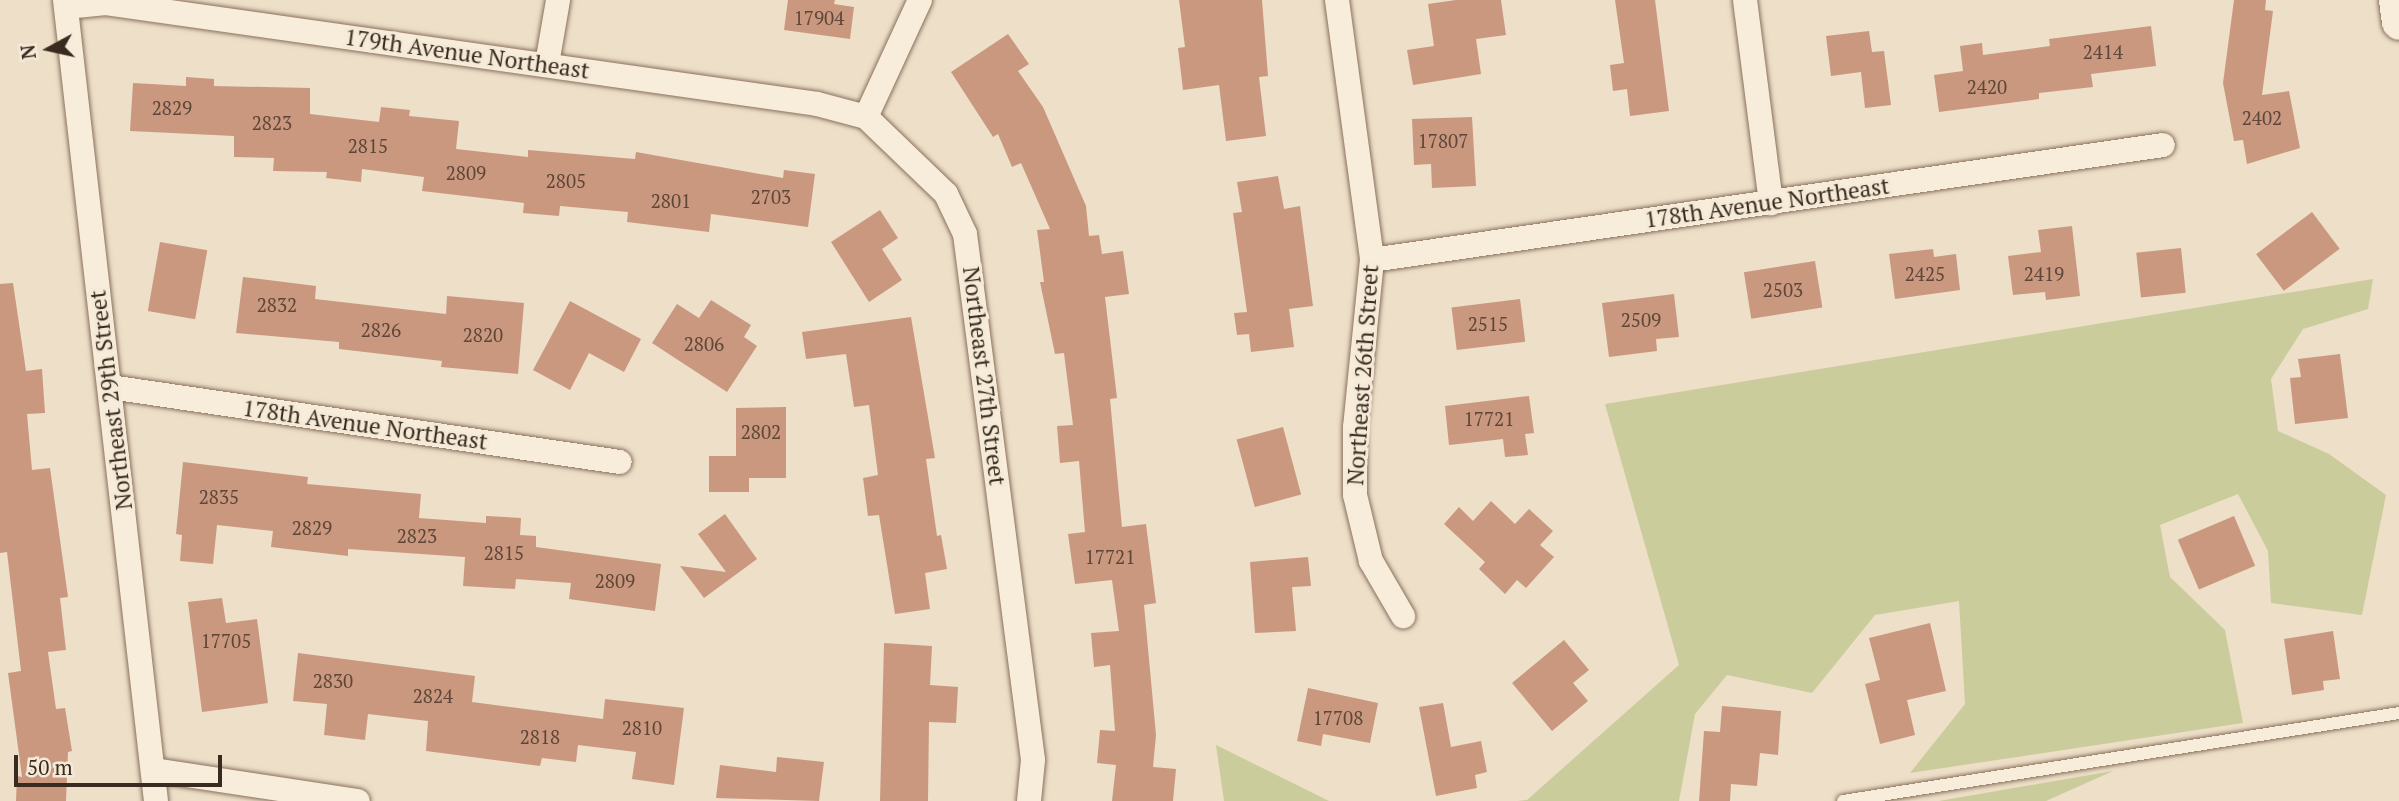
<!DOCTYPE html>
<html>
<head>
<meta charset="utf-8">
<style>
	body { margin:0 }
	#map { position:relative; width:2399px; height:801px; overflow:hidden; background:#eddfc8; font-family:"PT Serif",serif }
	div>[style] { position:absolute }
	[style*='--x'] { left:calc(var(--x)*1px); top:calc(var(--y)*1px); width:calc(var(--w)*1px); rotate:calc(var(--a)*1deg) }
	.green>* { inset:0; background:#cacc9c }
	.building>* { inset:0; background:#ca987f; transform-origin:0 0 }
	.roads { filter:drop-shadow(0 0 2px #89715d) drop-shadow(0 0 2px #89715d) }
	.service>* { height:12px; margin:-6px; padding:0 6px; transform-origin:6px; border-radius:6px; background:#f8eddb }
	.minor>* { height:24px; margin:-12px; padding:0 12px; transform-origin:12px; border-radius:12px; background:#f8eddb }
	.secondary>* { height:35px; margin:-17.5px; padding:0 17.5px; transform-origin:17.5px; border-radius:17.5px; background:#f8eddb }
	span { translate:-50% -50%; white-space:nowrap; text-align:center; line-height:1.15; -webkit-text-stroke:6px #f5ead7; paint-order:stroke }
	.number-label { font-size:19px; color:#5e4638 }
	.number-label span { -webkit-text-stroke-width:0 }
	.street-label { font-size:23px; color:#3a2b20 }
	.north { position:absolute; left:14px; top:14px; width:70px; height:70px; -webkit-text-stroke:5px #f5ead7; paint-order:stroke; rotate:262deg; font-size:19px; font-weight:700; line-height:28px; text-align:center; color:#3a2b20 }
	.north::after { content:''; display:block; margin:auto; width:24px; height:32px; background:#3a2b20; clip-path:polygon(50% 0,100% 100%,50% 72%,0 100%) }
	.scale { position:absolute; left:14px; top:755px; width:208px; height:32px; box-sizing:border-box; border:4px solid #3a2b20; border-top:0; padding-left:9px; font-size:21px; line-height:24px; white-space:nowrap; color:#3a2b20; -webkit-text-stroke:5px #f5ead7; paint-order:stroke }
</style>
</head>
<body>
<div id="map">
	<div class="green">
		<i style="clip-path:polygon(2373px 279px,2368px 309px,2303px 329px,2271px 379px,2278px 431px,2329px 454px,2386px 495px,2362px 615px,2271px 603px,2268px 551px,2238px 494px,2160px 525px,2170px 577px,2225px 630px,2243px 723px,1910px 773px,1965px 704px,1959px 601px,1875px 615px,1812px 693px,1727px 675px,1695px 714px,1679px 801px,1518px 801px,1527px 800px,1679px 665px,1605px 404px)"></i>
		<i style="clip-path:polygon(1216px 745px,1329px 801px,1224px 801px)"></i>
		<i style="clip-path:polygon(2113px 771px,2046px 801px,1939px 801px)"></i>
	</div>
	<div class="building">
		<i style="clip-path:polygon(788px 0,835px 0,834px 4px,854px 7px,850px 39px,784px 30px)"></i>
		<i style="clip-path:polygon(1179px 0,1262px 0,1268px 76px,1259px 77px,1266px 136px,1226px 141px,1219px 85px,1183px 90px,1178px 48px,1185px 47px)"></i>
		<i style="clip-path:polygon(1456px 0,1501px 0,1506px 35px,1476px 39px,1481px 74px,1413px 85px,1407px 50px,1434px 46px,1428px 4px)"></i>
		<i style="clip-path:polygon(1615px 0,1655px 0,1669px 111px,1630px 116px,1627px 89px,1613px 91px,1610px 65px,1624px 63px)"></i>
		<i style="clip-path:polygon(2234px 0,2266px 0,2265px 10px,2273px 11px,2262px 95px,2289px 91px,2300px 148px,2247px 164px,2243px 140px,2234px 141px,2223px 83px)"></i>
		<i style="clip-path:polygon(2151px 26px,2156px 66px,2091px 74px,2093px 87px,2039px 93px,2039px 99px,1939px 112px,1934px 75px,1963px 71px,1960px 46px,1982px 43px,1983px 55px,2050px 46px,2049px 39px)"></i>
		<i style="clip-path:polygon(1869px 31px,1872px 52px,1884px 51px,1891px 105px,1865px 108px,1861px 72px,1831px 76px,1826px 36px)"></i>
		<i style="clip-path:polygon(1008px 34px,1029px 64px,1018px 71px,1043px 107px,1086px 206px,1089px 236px,1099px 235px,1102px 254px,1123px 251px,1129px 294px,1105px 297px,1117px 398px,1110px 399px,1122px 527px,1146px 524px,1156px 603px,1144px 605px,1156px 735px,1153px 767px,1176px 769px,1173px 801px,1112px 801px,1116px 765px,1097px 763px,1100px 730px,1115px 731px,1110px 665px,1094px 667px,1091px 633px,1119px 631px,1112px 580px,1075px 584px,1068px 534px,1085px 532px,1079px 461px,1060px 463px,1057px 426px,1073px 425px,1064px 353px,1055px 354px,1040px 282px,1044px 282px,1037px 230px,1050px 229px,1021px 163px,1012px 167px,998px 134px,993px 137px,951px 72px)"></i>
		<i style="clip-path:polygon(186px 77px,214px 79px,214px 86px,310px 88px,310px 114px,379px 122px,381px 107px,410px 110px,409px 116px,459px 121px,456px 149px,528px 157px,528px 150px,635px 159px,636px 152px,783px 178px,784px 170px,815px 174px,808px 227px,711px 214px,709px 232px,627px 222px,628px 212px,560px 206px,559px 216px,523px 213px,524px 203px,422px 191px,424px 177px,362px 169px,361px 182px,326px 178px,327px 172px,273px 171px,274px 158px,234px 157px,234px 136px,130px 131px,133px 83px,186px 86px)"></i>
		<i style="clip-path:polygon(1472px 117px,1476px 186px,1432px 188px,1431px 164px,1414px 165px,1412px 119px)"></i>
		<i style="clip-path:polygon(1278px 176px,1284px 209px,1300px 206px,1313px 306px,1289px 309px,1294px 347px,1251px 352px,1249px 334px,1237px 335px,1234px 313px,1247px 312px,1233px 213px,1242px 212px,1237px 182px)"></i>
		<i style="clip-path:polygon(880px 210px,898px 238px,882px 249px,902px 280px,869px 302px,831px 242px)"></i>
		<i style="left:2312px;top:212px;width:46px;height:70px;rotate:53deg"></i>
		<i style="clip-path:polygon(2072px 226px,2080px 296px,2046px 300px,2045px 292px,2013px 295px,2008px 256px,2041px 252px,2038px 230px)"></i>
		<i style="left:160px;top:242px;width:48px;height:70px;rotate:10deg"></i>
		<i style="left:2181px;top:248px;width:45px;height:45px;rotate:84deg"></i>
		<i style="clip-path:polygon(1933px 249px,1934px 257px,1956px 254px,1960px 290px,1895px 299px,1889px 254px)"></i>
		<i style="left:1815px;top:261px;width:47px;height:72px;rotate:81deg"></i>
		<i style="clip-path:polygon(243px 277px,316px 286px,315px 299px,446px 314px,447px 296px,524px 303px,518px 374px,441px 367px,442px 361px,339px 349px,339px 342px,236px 333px)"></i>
		<i style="clip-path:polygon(13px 283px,26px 371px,42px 369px,45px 413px,27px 414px,32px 470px,50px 468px,68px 597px,60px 598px,66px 650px,48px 652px,56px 709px,65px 708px,72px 751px,68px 752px,66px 801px,16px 801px,17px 776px,22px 777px,8px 673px,21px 671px,7px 552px,0 553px,0 284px)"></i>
		<i style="clip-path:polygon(1674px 294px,1679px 337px,1656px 339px,1657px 351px,1609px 357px,1602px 303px)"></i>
		<i style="left:1520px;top:299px;width:43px;height:69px;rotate:83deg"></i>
		<i style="clip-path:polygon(711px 300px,751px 325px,744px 337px,757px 346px,727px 392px,652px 343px,677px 304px,699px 318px)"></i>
		<i style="clip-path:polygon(570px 301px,641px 339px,624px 372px,589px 353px,570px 390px,533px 370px)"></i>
		<i style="clip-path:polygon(911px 317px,935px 458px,926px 459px,937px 536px,941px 535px,947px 569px,925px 573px,930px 609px,895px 614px,879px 515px,868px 516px,863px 478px,878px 475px,869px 405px,854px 407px,846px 354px,806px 359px,802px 332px)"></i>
		<i style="clip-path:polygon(2340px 354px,2348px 418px,2295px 424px,2290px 378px,2301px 377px,2298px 359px)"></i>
		<i style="clip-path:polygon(1529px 396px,1534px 433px,1525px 434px,1528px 455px,1505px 457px,1503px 439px,1449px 445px,1445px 406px)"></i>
		<i style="clip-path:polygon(786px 407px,786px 478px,749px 478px,749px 492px,709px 492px,709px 456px,736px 456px,736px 408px)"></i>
		<i style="left:1283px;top:427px;width:70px;height:48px;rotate:75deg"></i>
		<i style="clip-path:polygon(183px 462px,308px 477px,307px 484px,421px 494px,419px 518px,486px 523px,486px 516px,521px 518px,520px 535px,536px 536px,536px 547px,661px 564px,655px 611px,569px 599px,571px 583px,516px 579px,515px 589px,463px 586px,465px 557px,348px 549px,348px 556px,271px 547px,273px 531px,217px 525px,213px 564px,180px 561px,182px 535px,176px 534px)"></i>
		<i style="clip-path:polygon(1491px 501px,1515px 524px,1529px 509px,1553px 531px,1540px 545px,1554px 557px,1526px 588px,1517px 580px,1505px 594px,1479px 569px,1485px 562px,1444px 524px,1459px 507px,1473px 521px)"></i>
		<i style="clip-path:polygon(725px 514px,757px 559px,704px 598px,680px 566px,726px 572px,698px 534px)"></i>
		<i style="left:2234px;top:516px;width:54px;height:61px;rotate:67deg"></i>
		<i style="clip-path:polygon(1308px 557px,1311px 586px,1292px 587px,1296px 631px,1255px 633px,1250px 562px)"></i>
		<i style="clip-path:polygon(222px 598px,226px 623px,257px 619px,268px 703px,202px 712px,188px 602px)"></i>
		<i style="clip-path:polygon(1930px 623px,1946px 691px,1907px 700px,1915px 735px,1880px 744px,1865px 684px,1880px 680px,1869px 638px)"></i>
		<i style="clip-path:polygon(2333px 631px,2340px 679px,2323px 681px,2324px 690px,2292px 695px,2284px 639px)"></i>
		<i style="clip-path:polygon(1564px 640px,1589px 670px,1573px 683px,1588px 701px,1552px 731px,1512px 683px)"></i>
		<i style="clip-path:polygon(884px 643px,932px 646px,930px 685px,958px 687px,956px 723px,929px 722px,928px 801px,880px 801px)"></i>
		<i style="clip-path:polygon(298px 653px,475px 676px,472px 702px,603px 719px,605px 699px,684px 708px,674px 785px,632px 779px,636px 752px,578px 745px,576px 762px,542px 758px,540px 766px,426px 751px,428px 721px,368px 714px,365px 740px,324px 735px,327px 704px,293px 701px)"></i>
		<i style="clip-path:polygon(1308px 688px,1378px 703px,1370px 743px,1323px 734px,1321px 746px,1297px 741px)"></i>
		<i style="clip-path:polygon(1443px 703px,1451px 747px,1481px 741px,1487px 772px,1475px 775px,1477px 788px,1436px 796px,1419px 707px)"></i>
		<i style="clip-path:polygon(1722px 706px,1781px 711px,1778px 755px,1760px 753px,1757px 786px,1731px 784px,1730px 801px,1699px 801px,1704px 731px,1720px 732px)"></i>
		<i style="clip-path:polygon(777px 757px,824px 762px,819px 801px,716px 798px,720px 765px,776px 772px)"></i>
	</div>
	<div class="roads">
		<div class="service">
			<i style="--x:1843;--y:801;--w:563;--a:-8.99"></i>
		</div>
		<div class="minor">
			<i style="--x:65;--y:0;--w:806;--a:83.52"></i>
			<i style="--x:920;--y:0;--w:129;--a:114.8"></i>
			<i style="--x:866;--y:117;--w:111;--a:43.9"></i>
			<i style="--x:946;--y:194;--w:44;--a:64.6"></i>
			<i style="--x:965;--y:234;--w:530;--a:82.63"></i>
			<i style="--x:1033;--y:760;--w:41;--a:95.6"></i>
			<i style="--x:1337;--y:0;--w:262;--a:82.3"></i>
			<i style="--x:1372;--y:260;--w:168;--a:95.8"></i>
			<i style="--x:1355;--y:427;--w:68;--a:90"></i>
			<i style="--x:1355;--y:495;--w:68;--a:76.4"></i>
			<i style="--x:1371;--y:561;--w:64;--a:59.8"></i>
			<i style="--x:1745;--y:0;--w:205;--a:82.7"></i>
			<i style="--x:66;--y:7;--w:40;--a:-5.7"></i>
			<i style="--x:106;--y:3;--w:718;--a:8.08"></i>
			<i style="--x:817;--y:104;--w:51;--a:14.9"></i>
			<i style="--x:547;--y:64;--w:65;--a:-80.2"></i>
			<i style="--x:1372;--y:260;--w:799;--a:-8.27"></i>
			<i style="--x:110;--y:387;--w:515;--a:8.37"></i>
			<i style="--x:153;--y:770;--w:207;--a:8.6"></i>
		</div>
		<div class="secondary">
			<i style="--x:2396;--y:0;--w:22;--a:82"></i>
		</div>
	</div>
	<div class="number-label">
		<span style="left:819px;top:18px">17904</span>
		<span style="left:2103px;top:52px">2414</span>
		<span style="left:1987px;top:87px">2420</span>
		<span style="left:172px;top:108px">2829</span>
		<span style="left:2262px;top:118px">2402</span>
		<span style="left:272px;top:123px">2823</span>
		<span style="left:1443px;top:141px">17807</span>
		<span style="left:368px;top:146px">2815</span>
		<span style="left:466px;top:173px">2809</span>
		<span style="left:566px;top:181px">2805</span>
		<span style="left:771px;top:197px">2703</span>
		<span style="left:671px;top:201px">2801</span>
		<span style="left:1925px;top:274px">2425</span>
		<span style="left:2044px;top:274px">2419</span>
		<span style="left:1783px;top:290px">2503</span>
		<span style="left:277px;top:305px">2832</span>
		<span style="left:1641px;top:320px">2509</span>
		<span style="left:1488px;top:324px">2515</span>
		<span style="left:381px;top:330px">2826</span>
		<span style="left:483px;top:335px">2820</span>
		<span style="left:704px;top:344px">2806</span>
		<span style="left:1489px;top:419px">17721</span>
		<span style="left:761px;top:432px">2802</span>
		<span style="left:219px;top:497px">2835</span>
		<span style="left:312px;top:528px">2829</span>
		<span style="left:417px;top:536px">2823</span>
		<span style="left:504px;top:553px">2815</span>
		<span style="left:1110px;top:557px">17721</span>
		<span style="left:615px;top:581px">2809</span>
		<span style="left:226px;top:641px">17705</span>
		<span style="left:333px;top:681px">2830</span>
		<span style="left:433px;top:696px">2824</span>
		<span style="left:1338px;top:718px">17708</span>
		<span style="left:642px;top:728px">2810</span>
		<span style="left:540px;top:737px">2818</span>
	</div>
	<div class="street-label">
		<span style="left:467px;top:54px;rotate:8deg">179th Avenue Northeast</span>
		<span style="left:1767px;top:203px;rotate:-8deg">178th Avenue Northeast</span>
		<span style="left:1363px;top:375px;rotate:-86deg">Northeast 26th Street</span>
		<span style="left:984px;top:376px;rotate:83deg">Northeast 27th Street</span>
		<span style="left:111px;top:400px;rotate:-97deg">Northeast 29th Street</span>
		<span style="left:365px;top:425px;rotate:8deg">178th Avenue Northeast</span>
	</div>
	<div class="north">N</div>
	<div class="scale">50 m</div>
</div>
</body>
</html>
